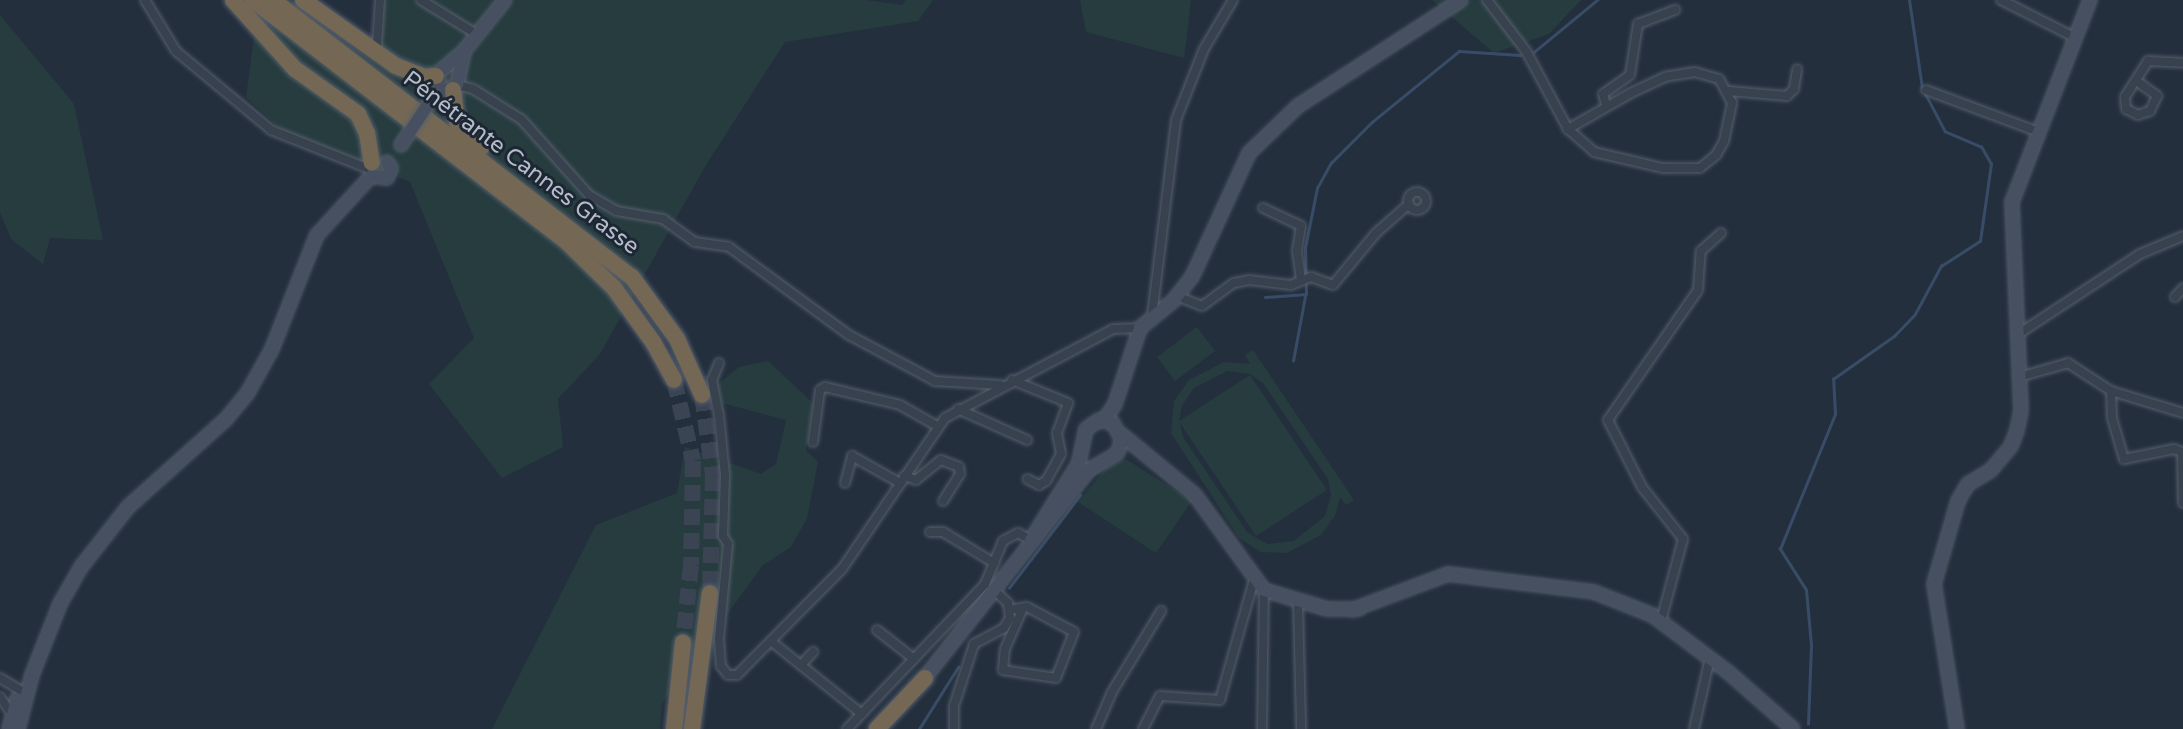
<!DOCTYPE html>
<html>
<head>
<meta charset="utf-8">
<style>
	body { margin:0 }
	#map { position:relative; width:2183px; height:729px; overflow:hidden; background:#242f3e; font-family:"Varela Round",sans-serif }
	div>[style] { position:absolute }
	[style*='--x'] { left:calc(var(--x)*1px); top:calc(var(--y)*1px); width:calc(var(--w)*1px); rotate:calc(var(--a)*1deg) }
	.green>* { inset:0; background:#263c3f; transform-origin:0 0 }
	.stream>* { height:2.5px; margin:-1.25px; padding:0 1.25px; transform-origin:1.25px; border-radius:1.25px; background:#394c67 }
	.highway-tunnel>* { height:16px; margin-top:-8px; transform-origin:0; background:repeating-linear-gradient(90deg,#3a4453 0 16px,transparent 0 24px) }
	.roads { filter:drop-shadow(0 0 2px #565f6c) drop-shadow(0 0 2px #565f6c) }
	.street>* { height:8px; margin:-4px; padding:0 4px; transform-origin:4px; border-radius:4px; background:#38414e }
	.street>.ring { margin:-4px; padding:0; box-sizing:content-box; background:none; border:8px solid #38414e; border-radius:50% }
	.secondary>* { height:12px; margin:-6px; padding:0 6px; transform-origin:6px; border-radius:6px; background:#465061 }
	.highway>* { height:16px; margin:-8px; padding:0 8px; transform-origin:8px; border-radius:8px; background:#746855 }
	.bridges { filter:drop-shadow(0 0 2px #565f6c) drop-shadow(0 0 2px #565f6c) }
	.secondary-bridge>* { height:12px; margin:-6px; padding:0 6px; transform-origin:6px; border-radius:6px; background:#465061 }
	span { translate:-50% -50%; white-space:nowrap; text-align:center; line-height:1.15; -webkit-text-stroke:6px #1d2633; paint-order:stroke }
	.street-label { font-size:23px; color:#b4bcc9 }
</style>
</head>
<body>
<div id="map">
	<div class="green">
		<i style="clip-path:polygon(259px 0,299px 0,381px 48px,383px 0,866px 0,902px 5px,906px 0,933px 0,918px 21px,785px 42px,706px 165px,600px 354px,558px 399px,563px 447px,502px 478px,429px 384px,474px 338px,410px 182px,284px 132px,246px 97px)"></i>
		<i style="clip-path:polygon(1080px 0,1191px 0,1184px 58px,1086px 32px)"></i>
		<i style="clip-path:polygon(1432px 0,1581px 0,1549px 34px,1494px 53px)"></i>
		<i style="clip-path:polygon(0 15px,74px 104px,103px 240px,50px 238px,43px 264px,11px 239px,0 212px)"></i>
		<i style="left:1197px;top:327px;width:30px;height:50px;rotate:53deg"></i>
		<i style="clip-path:polygon(evenodd,1253px 350px,1354px 500px,1346px 505px,1340px 497px,1335px 516px,1321px 535px,1287px 553px,1261px 552px,1239px 538px,1171px 433px,1174px 401px,1189px 380px,1224px 362px,1250px 364px,1245px 355px,1253px 350px,1227px 371px,1250px 374px,1263px 383px,1328px 479px,1331px 495px,1325px 516px,1294px 541px,1267px 544px,1247px 532px,1183px 437px,1180px 423px,1256px 536px,1327px 490px,1250px 375px,1179px 421px,1182px 406px,1194px 388px,1227px 371px)"></i>
		<i style="clip-path:polygon(768px 361px,813px 403px,806px 450px,818px 462px,807px 518px,791px 547px,763px 565px,662px 704px,660px 729px,492px 729px,596px 525px,677px 493px,685px 447px,761px 474px,776px 464px,786px 420px,722px 403px,717px 385px,739px 367px)"></i>
		<i style="clip-path:polygon(1126px 459px,1192px 501px,1156px 553px,1078px 502px,1105px 469px)"></i>
	</div>
	<div class="stream">
		<i style="--x:1534;--y:52;--w:82;--a:-39.5"></i>
		<i style="--x:1265;--y:297;--w:41;--a:-4.2"></i>
		<i style="--x:1306;--y:294;--w:46;--a:-91.2"></i>
		<i style="--x:1305;--y:248;--w:61;--a:-78.7"></i>
		<i style="--x:1317;--y:188;--w:29;--a:-61"></i>
		<i style="--x:1331;--y:163;--w:58;--a:-45"></i>
		<i style="--x:1372;--y:122;--w:112;--a:-39.2"></i>
		<i style="--x:1459;--y:51;--w:61;--a:3.8"></i>
		<i style="--x:1293;--y:361;--w:66;--a:-79.5"></i>
		<i style="--x:1009;--y:588;--w:117;--a:-52.6"></i>
		<i style="--x:1808;--y:724;--w:79;--a:-87.8"></i>
		<i style="--x:1811;--y:645;--w:55;--a:-95.2"></i>
		<i style="--x:1806;--y:590;--w:49;--a:-122.4"></i>
		<i style="--x:1780;--y:549;--w:146;--a:-67.8"></i>
		<i style="--x:1835;--y:414;--w:35;--a:-93"></i>
		<i style="--x:1833;--y:379;--w:75;--a:-35.2"></i>
		<i style="--x:1894;--y:336;--w:30;--a:-46"></i>
		<i style="--x:1915;--y:314;--w:55;--a:-61.6"></i>
		<i style="--x:1941;--y:266;--w:46;--a:-32.7"></i>
		<i style="--x:1980;--y:241;--w:78;--a:-81.9"></i>
		<i style="--x:1991;--y:164;--w:20;--a:-120"></i>
		<i style="--x:1981;--y:147;--w:39;--a:-157"></i>
		<i style="--x:1945;--y:132;--w:50;--a:-117.6"></i>
		<i style="--x:1922;--y:88;--w:89;--a:-98.4"></i>
		<i style="--x:919;--y:729;--w:73;--a:-57.8"></i>
	</div>
	<div class="highway-tunnel">
		<i style="--x:674;--y:380;--w:83;--a:76.8"></i>
		<i style="--x:693;--y:461;--w:104;--a:91.1"></i>
		<i style="--x:691;--y:565;--w:77;--a:95.9"></i>
		<i style="--x:702;--y:395;--w:81;--a:82.2"></i>
		<i style="--x:713;--y:475;--w:118;--a:91.5"></i>
	</div>
	<div class="roads">
		<div class="street">
			<i style="--x:145;--y:0;--w:60;--a:58.7"></i>
			<i style="--x:176;--y:51;--w:124;--a:39.7"></i>
			<i style="--x:271;--y:130;--w:105;--a:21.7"></i>
			<i style="--x:421;--y:0;--w:65;--a:31.7"></i>
			<i style="--x:1487;--y:0;--w:64;--a:52.6"></i>
			<i style="--x:1526;--y:51;--w:89;--a:61.7"></i>
			<i style="--x:1568;--y:129;--w:35;--a:41"></i>
			<i style="--x:1594;--y:152;--w:71;--a:13.1"></i>
			<i style="--x:1663;--y:168;--w:37;--a:0"></i>
			<i style="--x:1700;--y:168;--w:21;--a:-39"></i>
			<i style="--x:1716;--y:155;--w:16;--a:-60"></i>
			<i style="--x:1724;--y:141;--w:39;--a:-78"></i>
			<i style="--x:1732;--y:103;--w:27;--a:-118"></i>
			<i style="--x:1719;--y:79;--w:25;--a:-164"></i>
			<i style="--x:1695;--y:72;--w:30;--a:171"></i>
			<i style="--x:1665;--y:77;--w:38;--a:155"></i>
			<i style="--x:1631;--y:93;--w:73;--a:150.3"></i>
			<i style="--x:2001;--y:0;--w:84;--a:26.9"></i>
			<i style="--x:377;--y:44;--w:44;--a:-86.1"></i>
			<i style="--x:2138;--y:82;--w:24;--a:36"></i>
			<i style="--x:2157;--y:96;--w:17;--a:115"></i>
			<i style="--x:2150;--y:111;--w:13;--a:162"></i>
			<i style="--x:2138;--y:115;--w:13;--a:-153"></i>
			<i style="--x:2126;--y:109;--w:12;--a:-95"></i>
			<i style="--x:2125;--y:97;--w:43;--a:-57.4"></i>
			<i style="--x:2148;--y:61;--w:35;--a:3"></i>
			<i style="--x:457;--y:85;--w:16;--a:14"></i>
			<i style="--x:473;--y:89;--w:58;--a:32.3"></i>
			<i style="--x:522;--y:120;--w:101;--a:48.2"></i>
			<i style="--x:589;--y:195;--w:32;--a:30"></i>
			<i style="--x:617;--y:211;--w:47;--a:9.9"></i>
			<i style="--x:663;--y:219;--w:39;--a:36"></i>
			<i style="--x:695;--y:242;--w:34;--a:8"></i>
			<i style="--x:729;--y:247;--w:149;--a:36.3"></i>
			<i style="--x:849;--y:335;--w:98;--a:28.1"></i>
			<i style="--x:935;--y:381;--w:65;--a:3.5"></i>
			<i style="--x:1926;--y:90;--w:121;--a:20.4"></i>
			<i style="--x:1729;--y:91;--w:58;--a:4.9"></i>
			<i style="--x:1787;--y:96;--w:10;--a:-45"></i>
			<i style="--x:1794;--y:89;--w:20;--a:-81"></i>
			<i style="--x:1606;--y:105;--w:11;--a:-105"></i>
			<i style="--x:1603;--y:94;--w:33;--a:-35"></i>
			<i style="--x:1630;--y:75;--w:52;--a:-81.1"></i>
			<i style="--x:1638;--y:24;--w:40;--a:-21"></i>
			<i class="ring" style="left:1408px;top:192px;width:10px;height:10px"></i>
			<i style="--x:1263;--y:208;--w:42;--a:25.3"></i>
			<i style="--x:1301;--y:226;--w:25;--a:99"></i>
			<i style="--x:1297;--y:251;--w:27;--a:82"></i>
			<i style="--x:1177;--y:296;--w:27;--a:22"></i>
			<i style="--x:1202;--y:306;--w:39;--a:-36"></i>
			<i style="--x:1234;--y:283;--w:15;--a:-11"></i>
			<i style="--x:1249;--y:280;--w:42;--a:6.8"></i>
			<i style="--x:1291;--y:285;--w:22;--a:-22"></i>
			<i style="--x:1311;--y:277;--w:23;--a:20"></i>
			<i style="--x:1333;--y:285;--w:67;--a:-50.4"></i>
			<i style="--x:1376;--y:233;--w:44;--a:-41.3"></i>
			<i style="--x:2175;--y:297;--w:12;--a:-48"></i>
			<i style="--x:1152;--y:316;--w:197;--a:-83"></i>
			<i style="--x:1176;--y:120;--w:76;--a:-68.5"></i>
			<i style="--x:1204;--y:49;--w:57;--a:-59.4"></i>
			<i style="--x:2017;--y:335;--w:147;--a:-33.4"></i>
			<i style="--x:2140;--y:254;--w:47;--a:-22.7"></i>
			<i style="--x:719;--y:363;--w:18;--a:112"></i>
			<i style="--x:712;--y:380;--w:36;--a:79"></i>
			<i style="--x:719;--y:415;--w:60;--a:84.3"></i>
			<i style="--x:725;--y:475;--w:61;--a:91.9"></i>
			<i style="--x:723;--y:536;--w:9;--a:58"></i>
			<i style="--x:728;--y:544;--w:95;--a:95.4"></i>
			<i style="--x:719;--y:639;--w:27;--a:86"></i>
			<i style="--x:721;--y:666;--w:11;--a:52"></i>
			<i style="--x:728;--y:675;--w:9;--a:0"></i>
			<i style="--x:737;--y:675;--w:149;--a:-45.3"></i>
			<i style="--x:842;--y:569;--w:183;--a:-55.7"></i>
			<i style="--x:945;--y:418;--w:190;--a:-27.9"></i>
			<i style="--x:1113;--y:329;--w:27;--a:-2"></i>
			<i style="--x:2019;--y:377;--w:51;--a:-15.9"></i>
			<i style="--x:2068;--y:363;--w:51;--a:33.1"></i>
			<i style="--x:2111;--y:391;--w:75;--a:17"></i>
			<i style="--x:1012;--y:380;--w:61;--a:22.3"></i>
			<i style="--x:1068;--y:403;--w:32;--a:110"></i>
			<i style="--x:1057;--y:433;--w:21;--a:79"></i>
			<i style="--x:1061;--y:454;--w:31;--a:119"></i>
			<i style="--x:1046;--y:481;--w:8;--a:150"></i>
			<i style="--x:1039;--y:485;--w:13;--a:-153"></i>
			<i style="--x:2111;--y:391;--w:27;--a:88"></i>
			<i style="--x:2112;--y:418;--w:43;--a:73.7"></i>
			<i style="--x:2124;--y:459;--w:51;--a:-11.3"></i>
			<i style="--x:2174;--y:449;--w:9;--a:21"></i>
			<i style="--x:2182;--y:452;--w:51;--a:88.9"></i>
			<i style="--x:958;--y:409;--w:76;--a:24.2"></i>
			<i style="--x:813;--y:442;--w:52;--a:-82.3"></i>
			<i style="--x:820;--y:390;--w:6;--a:-31"></i>
			<i style="--x:825;--y:387;--w:77;--a:13.5"></i>
			<i style="--x:900;--y:405;--w:43;--a:29.6"></i>
			<i style="--x:904;--y:476;--w:13;--a:18"></i>
			<i style="--x:916;--y:480;--w:32;--a:-39"></i>
			<i style="--x:941;--y:460;--w:19;--a:21"></i>
			<i style="--x:959;--y:467;--w:7;--a:82"></i>
			<i style="--x:960;--y:474;--w:32;--a:122"></i>
			<i style="--x:845;--y:483;--w:28;--a:-75"></i>
			<i style="--x:852;--y:456;--w:55;--a:29.4"></i>
			<i style="--x:930;--y:532;--w:13;--a:0"></i>
			<i style="--x:943;--y:532;--w:60;--a:31.3"></i>
			<i style="--x:1298;--y:602;--w:127;--a:88.6"></i>
			<i style="--x:1010;--y:610;--w:17;--a:-10"></i>
			<i style="--x:1027;--y:607;--w:53;--a:28"></i>
			<i style="--x:1074;--y:632;--w:49;--a:111.4"></i>
			<i style="--x:1056;--y:678;--w:54;--a:-171.4"></i>
			<i style="--x:1003;--y:670;--w:21;--a:-85"></i>
			<i style="--x:1005;--y:649;--w:43;--a:-66.4"></i>
			<i style="--x:1661;--y:621;--w:85;--a:-75"></i>
			<i style="--x:1683;--y:539;--w:66;--a:-128.3"></i>
			<i style="--x:1642;--y:487;--w:75;--a:-116.9"></i>
			<i style="--x:1608;--y:420;--w:158;--a:-55.3"></i>
			<i style="--x:1698;--y:290;--w:39;--a:-86"></i>
			<i style="--x:1701;--y:251;--w:27;--a:-42"></i>
			<i style="--x:877;--y:630;--w:47;--a:38.1"></i>
			<i style="--x:772;--y:642;--w:115;--a:38.7"></i>
			<i style="--x:801;--y:665;--w:18;--a:-47"></i>
			<i style="--x:0;--y:678;--w:26;--a:31"></i>
			<i style="--x:22;--y:691;--w:7;--a:63"></i>
			<i style="--x:0;--y:697;--w:21;--a:55"></i>
			<i style="--x:847;--y:729;--w:200;--a:-46.4"></i>
			<i style="--x:985;--y:584;--w:47;--a:-67.3"></i>
			<i style="--x:1003;--y:541;--w:17;--a:-28"></i>
			<i style="--x:1018;--y:533;--w:15;--a:28"></i>
			<i style="--x:954;--y:729;--w:23;--a:-90"></i>
			<i style="--x:954;--y:706;--w:65;--a:-72.1"></i>
			<i style="--x:974;--y:644;--w:34;--a:-28"></i>
			<i style="--x:1004;--y:628;--w:12;--a:-59"></i>
			<i style="--x:1010;--y:618;--w:15;--a:-98"></i>
			<i style="--x:1008;--y:603;--w:21;--a:-137"></i>
			<i style="--x:1096;--y:729;--w:40;--a:-66.6"></i>
			<i style="--x:1112;--y:692;--w:95;--a:-58.8"></i>
			<i style="--x:1143;--y:729;--w:37;--a:-63"></i>
			<i style="--x:1160;--y:696;--w:60;--a:3.8"></i>
			<i style="--x:1220;--y:700;--w:125;--a:-74.2"></i>
			<i style="--x:1262;--y:729;--w:139;--a:-89.2"></i>
			<i style="--x:1694;--y:729;--w:73;--a:-77.3"></i>
		</div>
		<div class="secondary">
			<i style="--x:440;--y:88;--w:15;--a:-98"></i>
			<i style="--x:438;--y:73;--w:34;--a:-40"></i>
			<i style="--x:464;--y:51;--w:65;--a:-51.2"></i>
			<i style="--x:445;--y:91;--w:13;--a:-27"></i>
			<i style="--x:457;--y:85;--w:34;--a:-78"></i>
			<i style="--x:371;--y:176;--w:16;--a:7"></i>
			<i style="--x:387;--y:178;--w:11;--a:-68"></i>
			<i style="--x:391;--y:168;--w:7;--a:-124"></i>
			<i style="--x:1104;--y:420;--w:19;--a:-55"></i>
			<i style="--x:1115;--y:404;--w:80;--a:-71.8"></i>
			<i style="--x:1140;--y:328;--w:43;--a:-39.3"></i>
			<i style="--x:1173;--y:301;--w:31;--a:-52"></i>
			<i style="--x:1192;--y:277;--w:136;--a:-65.3"></i>
			<i style="--x:1249;--y:153;--w:68;--a:-43.8"></i>
			<i style="--x:1298;--y:106;--w:194;--a:-33"></i>
			<i style="--x:1122;--y:435;--w:94;--a:39.4"></i>
			<i style="--x:1195;--y:495;--w:117;--a:54"></i>
			<i style="--x:1264;--y:590;--w:66;--a:16.8"></i>
			<i style="--x:1327;--y:609;--w:32;--a:0"></i>
			<i style="--x:1352;--y:610;--w:103;--a:-20.6"></i>
			<i style="--x:1448;--y:574;--w:147;--a:7"></i>
			<i style="--x:1594;--y:592;--w:62;--a:21.6"></i>
			<i style="--x:1652;--y:615;--w:95;--a:36.9"></i>
			<i style="--x:1728;--y:672;--w:86;--a:41.2"></i>
			<i style="--x:919;--y:685;--w:274;--a:-51.7"></i>
			<i style="--x:1089;--y:470;--w:32;--a:-30"></i>
			<i style="--x:1117;--y:454;--w:15;--a:-70"></i>
			<i style="--x:1122;--y:440;--w:19;--a:-118"></i>
			<i style="--x:1113;--y:423;--w:14;--a:-168"></i>
			<i style="--x:1099;--y:420;--w:16;--a:145"></i>
			<i style="--x:1086;--y:429;--w:35;--a:102"></i>
			<i style="--x:1079;--y:463;--w:91;--a:121.9"></i>
			<i style="--x:9;--y:729;--w:31;--a:-75"></i>
			<i style="--x:18;--y:729;--w:56;--a:-75.5"></i>
			<i style="--x:32;--y:675;--w:76;--a:-68.5"></i>
			<i style="--x:60;--y:604;--w:43;--a:-60.4"></i>
			<i style="--x:81;--y:567;--w:76;--a:-51.9"></i>
			<i style="--x:128;--y:507;--w:132;--a:-41.9"></i>
			<i style="--x:226;--y:419;--w:33;--a:-50"></i>
			<i style="--x:247;--y:394;--w:51;--a:-60.9"></i>
			<i style="--x:272;--y:349;--w:123;--a:-68.5"></i>
			<i style="--x:317;--y:235;--w:80;--a:-47.5"></i>
			<i style="--x:1957;--y:729;--w:147;--a:-99"></i>
			<i style="--x:1934;--y:584;--w:86;--a:-73.9"></i>
			<i style="--x:1958;--y:501;--w:20;--a:-60"></i>
			<i style="--x:1968;--y:484;--w:27;--a:-31"></i>
			<i style="--x:1991;--y:470;--w:31;--a:-50"></i>
			<i style="--x:2011;--y:446;--w:17;--a:-69"></i>
			<i style="--x:2017;--y:430;--w:19;--a:-78"></i>
			<i style="--x:2021;--y:411;--w:209;--a:-92.5"></i>
			<i style="--x:2012;--y:202;--w:217;--a:-68.9"></i>
		</div>
		<div class="highway">
			<i style="--x:233;--y:0;--w:93;--a:48.1"></i>
			<i style="--x:295;--y:69;--w:77;--a:35.5"></i>
			<i style="--x:358;--y:114;--w:21;--a:65"></i>
			<i style="--x:367;--y:133;--w:30;--a:81"></i>
			<i style="--x:253;--y:0;--w:396;--a:37.6"></i>
			<i style="--x:567;--y:242;--w:66;--a:44.4"></i>
			<i style="--x:614;--y:288;--w:67;--a:54.2"></i>
			<i style="--x:653;--y:342;--w:43;--a:61.1"></i>
			<i style="--x:273;--y:0;--w:453;--a:37.7"></i>
			<i style="--x:632;--y:277;--w:77;--a:54"></i>
			<i style="--x:677;--y:339;--w:61;--a:65.9"></i>
			<i style="--x:303;--y:0;--w:114;--a:35.4"></i>
			<i style="--x:396;--y:66;--w:31;--a:21"></i>
			<i style="--x:425;--y:77;--w:11;--a:-5"></i>
			<i style="--x:453;--y:90;--w:32;--a:83"></i>
			<i style="--x:457;--y:122;--w:35;--a:45"></i>
			<i style="--x:674;--y:729;--w:87;--a:-84.1"></i>
			<i style="--x:692;--y:729;--w:137;--a:-82.5"></i>
			<i style="--x:877;--y:729;--w:70;--a:-46.7"></i>
		</div>
	</div>
	<div class="bridges">
		<div class="secondary-bridge">
			<i style="--x:401;--y:145;--w:58;--a:-56.3"></i>
		</div>
	</div>
	<div class="street-label">
		<span style="left:521px;top:163px;rotate:37deg">Pénétrante Cannes Grasse</span>
	</div>
</div>
</body>
</html>
